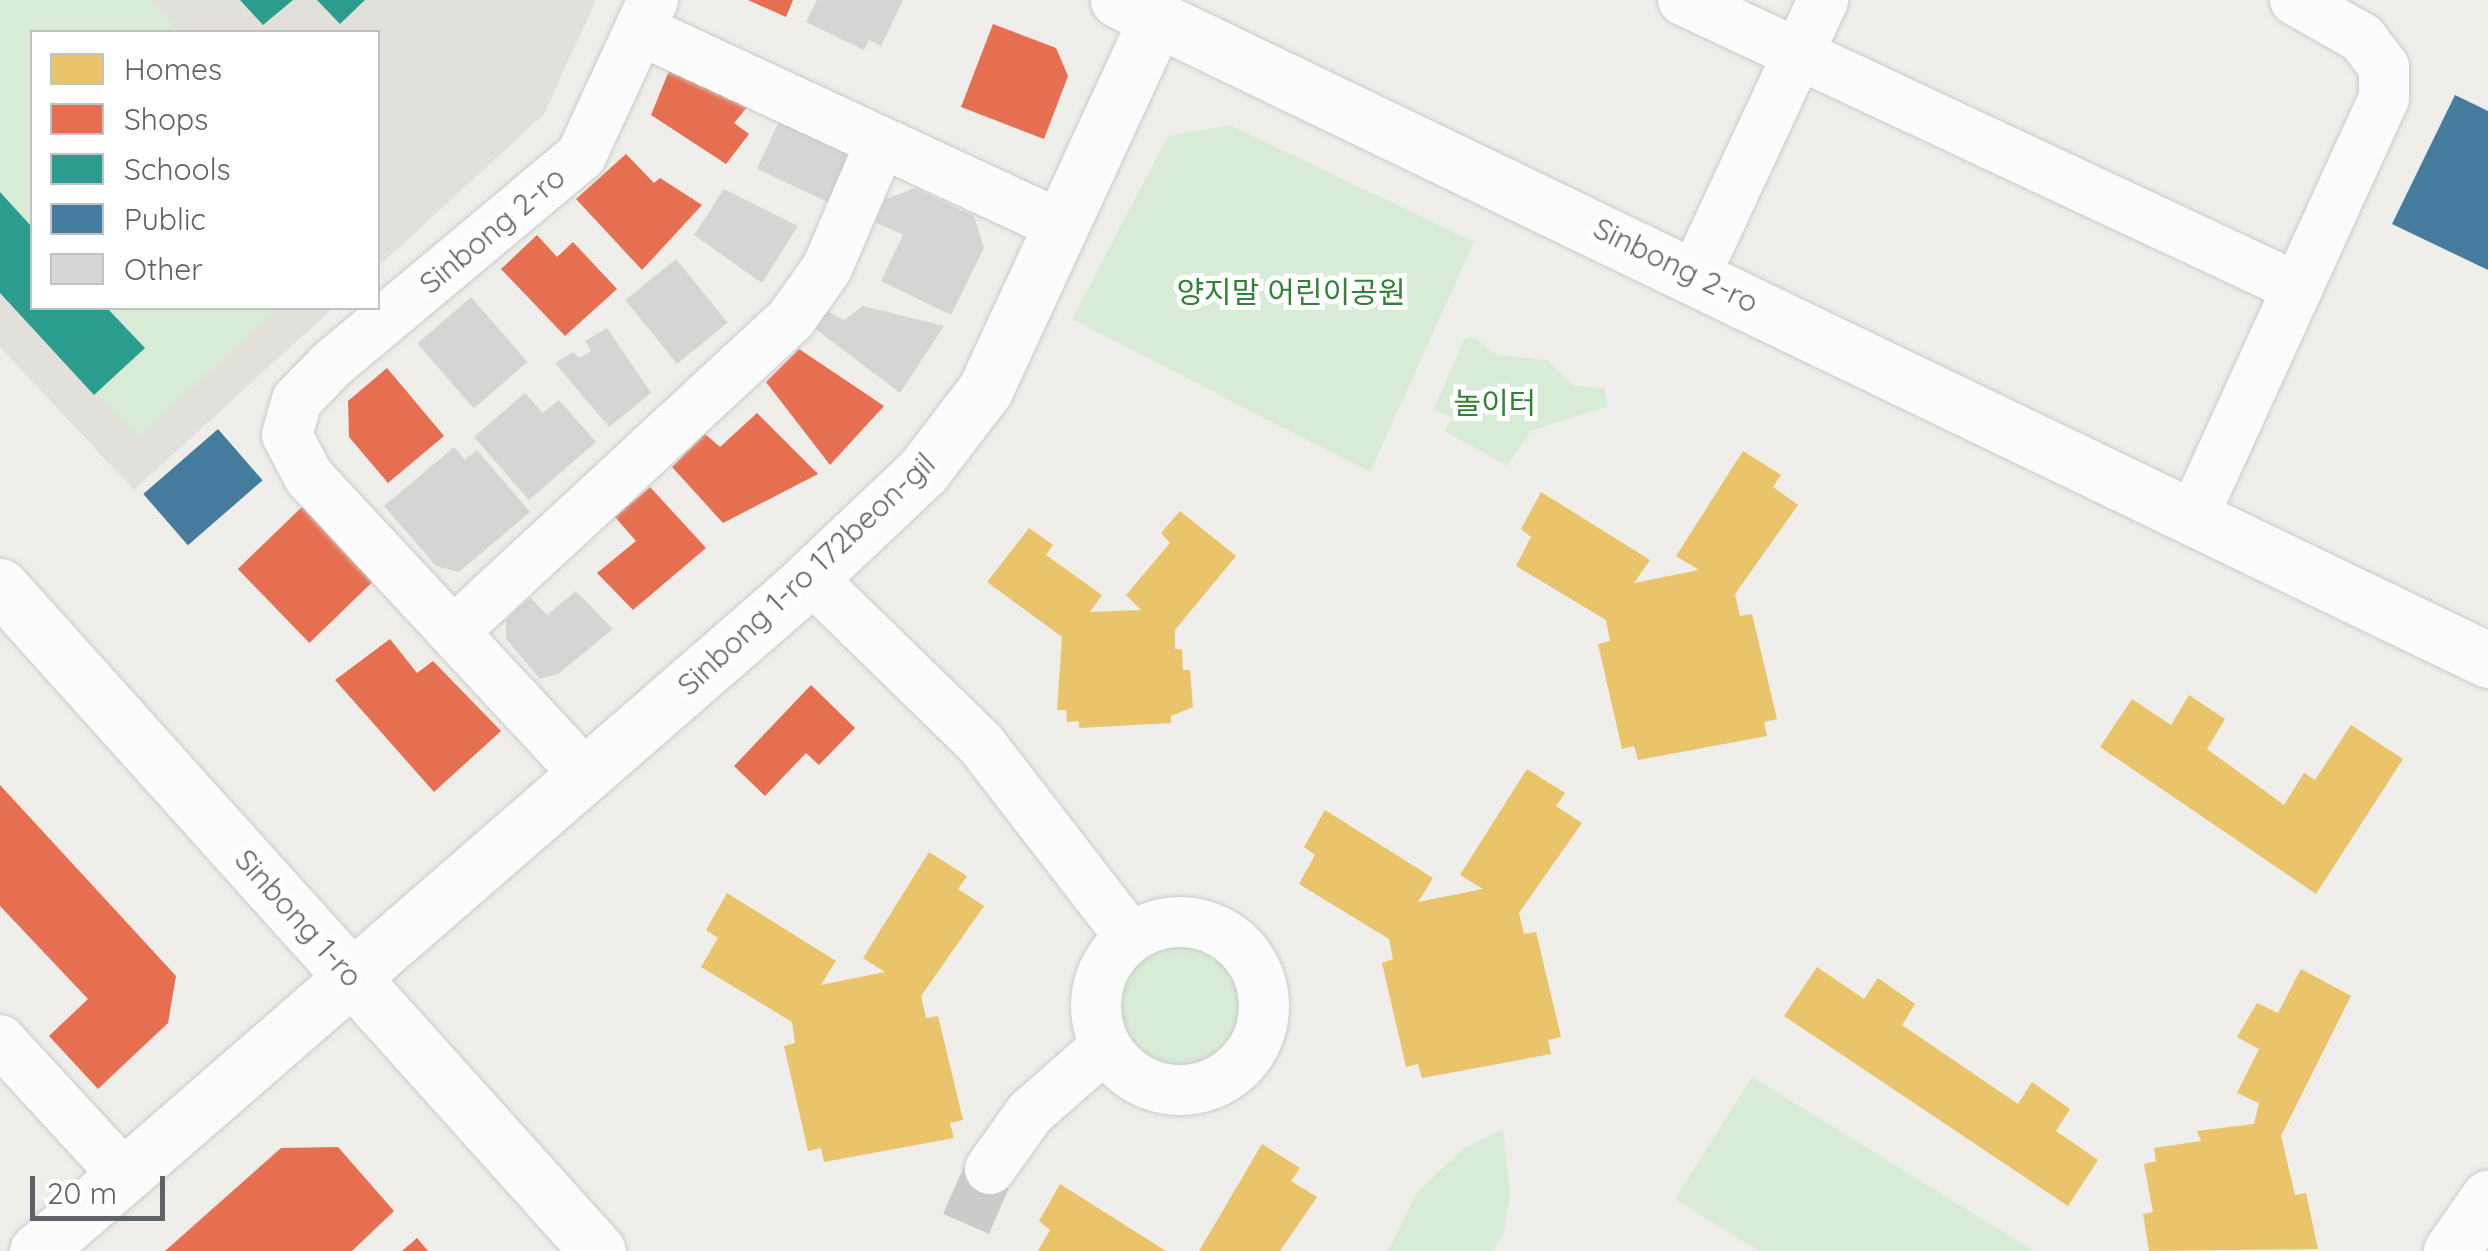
<!DOCTYPE html>
<html>
<head>
<meta charset="utf-8">
<style>
	body { margin:0 }
	#map { position:relative; width:2488px; height:1251px; overflow:hidden; background:#efeeea; font-family:Quicksand,"Noto Sans KR",sans-serif }
	div>[style] { position:absolute }
	[style*='--x'] { left:calc(var(--x)*1px); top:calc(var(--y)*1px); width:calc(var(--w)*1px); rotate:calc(var(--a)*1deg) }
	.education>* { inset:0; background:#e2e0da }
	.green>* { inset:0; background:#d8ebd6 }
	.round { border-radius:50% }
	.homes>* { inset:0; background:#e9c46a }
	.shops>* { inset:0; background:#e76f51; transform-origin:0 0 }
	.schools>* { inset:0; background:#2a9d8f }
	.public>* { inset:0; background:#457b9d; transform-origin:0 0 }
	.building>* { inset:0; background:#d6d5d3; transform-origin:0 0 }
	.street-tunnel>* { height:50px; margin-top:-25px; transform-origin:0; background:repeating-linear-gradient(90deg,#cbcbca 0 50px,transparent 0 75px) }
	.roads { filter:drop-shadow(0 0 2px #cbcccc) drop-shadow(0 0 2px #cbcccc) }
	.street>* { height:50px; margin:-25px; padding:0 25px; transform-origin:25px; border-radius:25px; background:#fdfcfc }
	.street>.ring { margin:-25px; padding:0; box-sizing:content-box; background:none; border:50px solid #fdfcfc; border-radius:50% }
	.secondary>* { height:55px; margin:-27.5px; padding:0 27.5px; transform-origin:27.5px; border-radius:27.5px; background:#fdfcfc }
	span { translate:-50% -50%; white-space:nowrap; text-align:center; line-height:1.15; -webkit-text-stroke:10px #fff; paint-order:stroke }
	.street-label { font-size:30px; color:#5f6368 }
	.park-label { font-size:30px; color:#348238 }
	.legend { position:absolute; left:30px; top:30px; width:350px; height:280px; box-sizing:border-box; background:#fff; border:2px solid #bfc1c3; margin:0; padding:12px 18px; list-style:none; font-size:30px; color:#5f6368 }
	.legend li { display:flex; align-items:center; gap:20px; height:50px }
	.legend b { width:50px; border:2px solid #bfc1c3 }
	.scale { position:absolute; left:30px; top:1176px; width:135px; height:45px; box-sizing:border-box; border:5px solid #5f6368; border-top:0; padding-left:12px; font-size:30px; line-height:35px; white-space:nowrap; color:#5f6368; -webkit-text-stroke:8px #fff; paint-order:stroke }
</style>
</head>
<body>
<div id="map">
	<div class="education">
		<i style="clip-path:polygon(0 0,596px 0,544px 114px,378px 267px,378px 32px,32px 32px,32px 308px,333px 308px,134px 490px,0 347px)"></i>
	</div>
	<div class="green">
		<i style="clip-path:polygon(0 0,150px 0,180px 32px,32px 32px,32px 308px,277px 308px,138px 438px,0 289px)"></i>
		<i style="clip-path:polygon(1230px 125px,1474px 242px,1370px 472px,1072px 319px,1168px 136px)"></i>
		<i style="clip-path:polygon(1474px 337px,1497px 355px,1547px 360px,1574px 386px,1604px 388px,1608px 406px,1531px 431px,1507px 466px,1445px 431px,1452px 418px,1434px 409px,1465px 338px)"></i>
		<i class="round" style="left:1102px;top:927px;width:158px;height:158px"></i>
		<i style="clip-path:polygon(1752px 1077px,2034px 1251px,1759px 1251px,1675px 1199px)"></i>
		<i style="clip-path:polygon(1503px 1129px,1510px 1195px,1504px 1232px,1493px 1251px,1388px 1251px,1417px 1192px,1463px 1149px)"></i>
	</div>
	<div class="homes">
		<i style="clip-path:polygon(1743px 451px,1781px 475px,1773px 487px,1798px 505px,1735px 594px,1740px 616px,1752px 614px,1777px 719px,1764px 722px,1767px 736px,1638px 760px,1634px 746px,1622px 749px,1598px 644px,1610px 641px,1606px 620px,1516px 566px,1531px 537px,1521px 529px,1541px 492px,1650px 560px,1634px 583px,1699px 570px,1676px 556px)"></i>
		<i style="clip-path:polygon(1180px 511px,1236px 556px,1175px 630px,1175px 649px,1182px 649px,1183px 670px,1190px 670px,1193px 707px,1171px 716px,1171px 723px,1079px 728px,1079px 721px,1067px 722px,1066px 710px,1057px 710px,1062px 637px,987px 582px,1029px 528px,1053px 545px,1046px 555px,1102px 595px,1090px 612px,1141px 610px,1126px 595px,1170px 543px,1161px 533px)"></i>
		<i style="clip-path:polygon(2189px 695px,2225px 719px,2207px 749px,2284px 805px,2304px 773px,2315px 780px,2351px 725px,2403px 759px,2316px 894px,2100px 747px,2132px 699px,2171px 725px)"></i>
		<i style="clip-path:polygon(1527px 769px,1565px 793px,1556px 806px,1582px 823px,1519px 913px,1524px 934px,1536px 932px,1561px 1037px,1548px 1040px,1551px 1054px,1422px 1078px,1418px 1064px,1406px 1067px,1382px 963px,1393px 959px,1389px 939px,1299px 884px,1315px 855px,1304px 847px,1325px 810px,1433px 878px,1418px 902px,1483px 889px,1460px 875px)"></i>
		<i style="clip-path:polygon(929px 852px,967px 876px,958px 889px,984px 906px,921px 996px,926px 1018px,938px 1016px,963px 1120px,950px 1123px,954px 1138px,824px 1162px,821px 1148px,808px 1151px,784px 1046px,795px 1043px,792px 1022px,701px 967px,718px 938px,706px 930px,727px 893px,836px 961px,821px 985px,885px 972px,863px 958px)"></i>
		<i style="clip-path:polygon(1817px 967px,1864px 999px,1878px 978px,1915px 1004px,1902px 1025px,2018px 1104px,2032px 1082px,2070px 1109px,2056px 1131px,2098px 1160px,2068px 1206px,1784px 1016px)"></i>
		<i style="clip-path:polygon(2301px 969px,2351px 996px,2281px 1136px,2295px 1195px,2306px 1193px,2318px 1249px,2149px 1251px,2143px 1214px,2153px 1212px,2144px 1164px,2156px 1161px,2154px 1148px,2201px 1141px,2197px 1131px,2254px 1124px,2259px 1103px,2237px 1093px,2259px 1049px,2237px 1037px,2257px 1003px,2278px 1013px)"></i>
		<i style="clip-path:polygon(1262px 1144px,1300px 1168px,1291px 1181px,1317px 1197px,1280px 1251px,1199px 1251px)"></i>
		<i style="clip-path:polygon(1060px 1184px,1166px 1251px,1038px 1251px,1050px 1230px,1039px 1221px)"></i>
	</div>
	<div class="shops">
		<i style="clip-path:polygon(748px 0,793px 0,786px 17px)"></i>
		<i style="clip-path:polygon(993px 24px,1056px 48px,1068px 76px,1044px 139px,961px 107px)"></i>
		<i style="clip-path:polygon(671px 66px,753px 100px,734px 123px,749px 134px,726px 164px,651px 115px)"></i>
		<i style="clip-path:polygon(626px 154px,654px 183px,660px 178px,702px 205px,642px 270px,576px 199px)"></i>
		<i style="clip-path:polygon(537px 235px,557px 257px,573px 242px,617px 289px,565px 336px,501px 269px)"></i>
		<i style="clip-path:polygon(799px 349px,884px 406px,830px 465px,766px 382px)"></i>
		<i style="clip-path:polygon(387px 368px,444px 436px,388px 483px,349px 437px,348px 401px)"></i>
		<i style="clip-path:polygon(757px 413px,818px 474px,723px 523px,672px 467px,705px 434px,720px 447px)"></i>
		<i style="clip-path:polygon(650px 487px,706px 548px,633px 610px,597px 573px,636px 541px,615px 517px)"></i>
		<i style="left:304px;top:505px;width:103px;height:92px;rotate:46deg"></i>
		<i style="clip-path:polygon(390px 639px,417px 673px,433px 661px,501px 731px,434px 792px,335px 680px)"></i>
		<i style="clip-path:polygon(811px 685px,855px 728px,819px 765px,806px 753px,765px 796px,734px 766px)"></i>
		<i style="clip-path:polygon(0 785px,176px 976px,168px 1023px,98px 1089px,49px 1036px,88px 999px,0 906px)"></i>
		<i style="clip-path:polygon(338px 1147px,394px 1211px,352px 1251px,165px 1251px,281px 1148px)"></i>
		<i style="clip-path:polygon(417px 1238px,428px 1251px,402px 1251px)"></i>
	</div>
	<div class="schools">
		<i style="clip-path:polygon(240px 0,293px 0,263px 25px)"></i>
		<i style="clip-path:polygon(317px 0,365px 0,340px 24px)"></i>
		<i style="clip-path:polygon(0 192px,32px 227px,32px 308px,107px 308px,145px 348px,94px 395px,0 293px)"></i>
	</div>
	<div class="public">
		<i style="clip-path:polygon(2455px 95px,2488px 111px,2488px 270px,2392px 224px)"></i>
		<i style="left:218px;top:429px;width:68px;height:99px;rotate:49deg"></i>
	</div>
	<div class="building">
		<i style="clip-path:polygon(817px 0,903px 0,881px 46px,869px 40px,864px 50px,806px 22px)"></i>
		<i style="clip-path:polygon(787px 104px,854px 144px,830px 203px,757px 169px)"></i>
		<i style="clip-path:polygon(915px 188px,974px 216px,984px 248px,951px 315px,881px 281px,903px 235px,875px 222px,884px 200px)"></i>
		<i style="clip-path:polygon(724px 189px,798px 226px,762px 283px,694px 235px)"></i>
		<i style="left:676px;top:259px;width:82px;height:65px;rotate:51deg"></i>
		<i style="left:471px;top:297px;width:86px;height:71px;rotate:49deg"></i>
		<i style="clip-path:polygon(863px 306px,944px 326px,900px 393px,813px 327px,825px 310px,844px 320px)"></i>
		<i style="clip-path:polygon(607px 328px,651px 393px,609px 427px,555px 363px,573px 352px,580px 358px,591px 351px,585px 341px)"></i>
		<i style="clip-path:polygon(525px 393px,543px 413px,559px 400px,596px 442px,529px 500px,474px 437px)"></i>
		<i style="clip-path:polygon(454px 447px,465px 460px,477px 450px,530px 512px,459px 572px,436px 566px,384px 506px)"></i>
		<i style="clip-path:polygon(576px 591px,613px 629px,558px 674px,540px 679px,506px 639px,506px 620px,530px 597px,547px 615px)"></i>
	</div>
	<div class="street-tunnel">
		<i style="--x:966;--y:1224;--w:60;--a:-66.4"></i>
	</div>
	<div class="roads">
		<div class="street">
			<i style="--x:1683;--y:0;--w:679;--a:25.09"></i>
			<i style="--x:640;--y:30;--w:465;--a:24.9"></i>
			<i style="--x:1695;--y:275;--w:303;--a:-65"></i>
			<i style="--x:2194;--y:515;--w:457;--a:-65.5"></i>
			<i style="--x:2384;--y:99;--w:32;--a:-90"></i>
			<i style="--x:2384;--y:67;--w:36;--a:-127"></i>
			<i style="--x:2362;--y:38;--w:77;--a:-150.4"></i>
			<i style="--x:810;--y:577;--w:239;--a:44.3"></i>
			<i style="--x:981;--y:744;--w:244;--a:52.3"></i>
			<i style="--x:453;--y:632;--w:461;--a:-42.8"></i>
			<i style="--x:791;--y:319;--w:62;--a:-54.8"></i>
			<i style="--x:827;--y:268;--w:137;--a:-66.8"></i>
			<i style="--x:585;--y:774;--w:405;--a:-132.9"></i>
			<i style="--x:309;--y:477;--w:47;--a:-117.6"></i>
			<i style="--x:287;--y:435;--w:36;--a:-74"></i>
			<i style="--x:297;--y:400;--w:50;--a:-45.8"></i>
			<i style="--x:332;--y:364;--w:324;--a:-39.9"></i>
			<i style="--x:581;--y:156;--w:172;--a:-65.2"></i>
			<i class="ring" style="left:1096px;top:922px;width:118px;height:118px"></i>
			<i style="--x:0;--y:1040;--w:183;--a:47.4"></i>
			<i style="--x:990;--y:1169;--w:69;--a:-54.5"></i>
			<i style="--x:1030;--y:1113;--w:101;--a:-41.4"></i>
		</div>
		<div class="secondary">
			<i style="--x:1118;--y:0;--w:1521;--a:25.72"></i>
			<i style="--x:0;--y:586;--w:894;--a:48.04"></i>
			<i style="--x:37;--y:1251;--w:1003;--a:-41"></i>
			<i style="--x:794;--y:593;--w:178;--a:-43.4"></i>
			<i style="--x:923;--y:471;--w:102;--a:-52.6"></i>
			<i style="--x:985;--y:390;--w:410;--a:-65.2"></i>
			<i style="--x:2451;--y:1251;--w:65;--a:-55.1"></i>
		</div>
	</div>
	<div class="street-label">
		<span style="left:492px;top:230px;rotate:-40deg">Sinbong 2-ro</span>
		<span style="left:1676px;top:265px;rotate:26deg">Sinbong 2-ro</span>
		<span style="left:806px;top:574px;rotate:-43deg">Sinbong 1-ro 172beon-gil</span>
		<span style="left:299px;top:918px;rotate:48deg">Sinbong 1-ro</span>
	</div>
	<div class="park-label">
		<span style="left:1291px;top:292px">양지말 어린이공원</span>
		<span style="left:1495px;top:403px">놀이터</span>
	</div>
	<ul class="legend">
	<li><b style="height:28px;background:#e9c46a"></b>Homes</li>
	<li><b style="height:28px;background:#e76f51"></b>Shops</li>
	<li><b style="height:28px;background:#2a9d8f"></b>Schools</li>
	<li><b style="height:28px;background:#457b9d"></b>Public</li>
	<li><b style="height:28px;background:#d6d5d3"></b>Other</li>
	</ul>
	<div class="scale">20 m</div>
</div>
</body>
</html>
